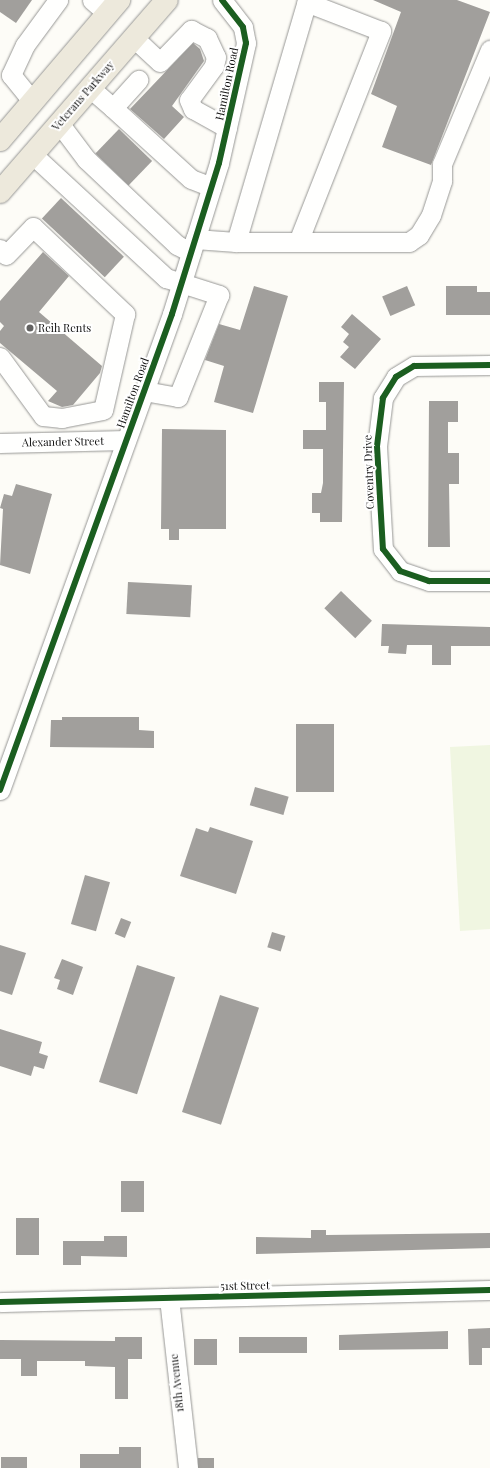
<!DOCTYPE html>
<html>
<head>
<meta charset="utf-8">
<style>
	body { margin:0 }
	#map { position:relative; width:490px; height:1468px; overflow:hidden; background:#fdfcf7; font-family:"Playfair Display",serif }
	div>[style] { position:absolute }
	[style*='--x'] { left:calc(var(--x)*1px); top:calc(var(--y)*1px); width:calc(var(--w)*1px); rotate:calc(var(--a)*1deg) }
	.pitch>* { inset:0; background:#f0f6e1 }
	.building>* { inset:0; background:#a19f9c; transform-origin:0 0 }
	.roads { filter:drop-shadow(0 0 1px #979795) drop-shadow(0 0 1px #979795) }
	.minor>* { height:19px; margin:-9.5px; padding:0 9.5px; transform-origin:9.5px; border-radius:9.5px; background:#fffffe }
	.major>* { height:22px; margin:-11px; padding:0 11px; transform-origin:11px; border-radius:11px; background:#ede9dc }
	.cycleway>* { height:6px; margin:-3px; padding:0 3px; transform-origin:3px; border-radius:3px; background:#1b5e20 }
	.dots>* { width:11px; height:11px; translate:-50% -50%; box-sizing:border-box; border:2px solid #fff; border-radius:50% }
	span { translate:-50% -50%; white-space:nowrap; text-align:center; line-height:1.15; -webkit-text-stroke:4px #fff; paint-order:stroke }
	.street-label { font-size:11px; color:#111 }
	.poi-label { font-size:11px; color:#111 }
	.left { translate:0 -50%; text-align:left }
</style>
</head>
<body>
<div id="map">
	<div class="pitch">
		<i style="clip-path:polygon(490px 745px,490px 929px,460px 931px,450px 747px)"></i>
	</div>
	<div class="building">
		<i style="clip-path:polygon(0 0,32px 0,16px 23px,0 12px)"></i>
		<i style="clip-path:polygon(373px 0,457px 0,490px 12px,431px 165px,382px 147px,397px 106px,371px 94px,401px 12px)"></i>
		<i style="clip-path:polygon(193px 43px,200px 49px,204px 61px,172px 106px,184px 117px,164px 139px,130px 109px)"></i>
		<i style="left:119px;top:129px;width:46px;height:34px;rotate:44deg"></i>
		<i style="left:61px;top:198px;width:86px;height:28px;rotate:43deg"></i>
		<i style="clip-path:polygon(43px 252px,69px 276px,39px 312px,102px 366px,100px 373px,73px 405px,62px 407px,48px 401px,57px 391px,0 343px,0 331px,4px 326px,0 322px,0 301px)"></i>
		<i style="clip-path:polygon(254px 286px,288px 296px,253px 413px,214px 402px,224px 366px,205px 360px,219px 324px,240px 330px)"></i>
		<i style="left:407px;top:286px;width:21px;height:27px;rotate:67deg"></i>
		<i style="clip-path:polygon(446px 286px,477px 286px,477px 292px,490px 292px,490px 315px,446px 315px)"></i>
		<i style="clip-path:polygon(352px 314px,381px 339px,355px 369px,340px 357px,349px 347px,343px 342px,349px 334px,341px 327px)"></i>
		<i style="clip-path:polygon(319px 382px,344px 382px,342px 522px,320px 522px,320px 513px,312px 513px,312px 493px,321px 493px,323px 483px,323px 449px,303px 449px,303px 430px,326px 430px,326px 402px,319px 402px)"></i>
		<i style="clip-path:polygon(429px 401px,458px 401px,458px 422px,448px 422px,448px 453px,459px 453px,459px 484px,449px 484px,450px 547px,428px 547px)"></i>
		<i style="clip-path:polygon(162px 429px,226px 430px,226px 529px,179px 529px,179px 540px,169px 540px,169px 529px,161px 529px)"></i>
		<i style="clip-path:polygon(16px 484px,52px 494px,30px 574px,0 565px,3px 509px,0 508px,4px 494px,12px 496px)"></i>
		<i style="left:128px;top:582px;width:64px;height:32px;rotate:3deg"></i>
		<i style="left:341px;top:591px;width:43px;height:24px;rotate:44deg"></i>
		<i style="clip-path:polygon(382px 624px,490px 627px,490px 646px,451px 646px,451px 665px,432px 665px,432px 645px,407px 645px,406px 654px,388px 653px,389px 646px,381px 646px)"></i>
		<i style="clip-path:polygon(62px 717px,139px 717px,139px 730px,154px 731px,154px 748px,50px 747px,51px 720px,62px 720px)"></i>
		<i style="left:296px;top:724px;width:38px;height:68px"></i>
		<i style="left:255px;top:787px;width:35px;height:19px;rotate:16deg"></i>
		<i style="clip-path:polygon(210px 827px,253px 841px,236px 894px,180px 876px,196px 828px,208px 832px)"></i>
		<i style="left:85px;top:875px;width:26px;height:51px;rotate:16deg"></i>
		<i style="left:121px;top:918px;width:11px;height:17px;rotate:22deg"></i>
		<i style="left:272px;top:932px;width:14px;height:16px;rotate:17deg"></i>
		<i style="clip-path:polygon(0 945px,26px 953px,12px 995px,0 991px)"></i>
		<i style="clip-path:polygon(62px 959px,83px 967px,73px 995px,57px 989px,60px 980px,54px 978px)"></i>
		<i style="left:137px;top:965px;width:40px;height:123px;rotate:18deg"></i>
		<i style="left:220px;top:995px;width:41px;height:123px;rotate:18deg"></i>
		<i style="clip-path:polygon(0 1029px,42px 1042px,39px 1053px,48px 1056px,44px 1069px,34px 1066px,31px 1076px,0 1066px)"></i>
		<i style="left:121px;top:1181px;width:23px;height:31px"></i>
		<i style="left:16px;top:1218px;width:23px;height:37px"></i>
		<i style="clip-path:polygon(311px 1230px,326px 1230px,326px 1235px,490px 1233px,490px 1248px,256px 1254px,256px 1237px,311px 1238px)"></i>
		<i style="clip-path:polygon(104px 1236px,127px 1236px,127px 1257px,81px 1256px,81px 1265px,63px 1265px,63px 1241px,104px 1241px)"></i>
		<i style="clip-path:polygon(490px 1328px,490px 1348px,482px 1348px,482px 1365px,469px 1365px,468px 1329px)"></i>
		<i style="clip-path:polygon(448px 1331px,448px 1349px,339px 1350px,339px 1335px)"></i>
		<i style="clip-path:polygon(115px 1337px,142px 1337px,142px 1359px,128px 1359px,128px 1399px,115px 1399px,115px 1367px,85px 1366px,85px 1361px,37px 1361px,37px 1376px,21px 1376px,21px 1359px,0 1359px,0 1340px,115px 1341px)"></i>
		<i style="left:239px;top:1337px;width:68px;height:16px"></i>
		<i style="left:194px;top:1339px;width:23px;height:26px"></i>
		<i style="clip-path:polygon(119px 1447px,141px 1447px,141px 1468px,80px 1468px,80px 1454px,119px 1454px)"></i>
		<i style="left:1px;top:1457px;width:26px;height:11px"></i>
		<i style="left:198px;top:1458px;width:16px;height:10px"></i>
	</div>
	<div class="roads">
		<div class="minor">
			<i style="--x:92;--y:0;--w:21;--a:41"></i>
			<i style="--x:134;--y:38;--w:35;--a:43"></i>
			<i style="--x:160;--y:62;--w:45;--a:-45.9"></i>
			<i style="--x:191;--y:30;--w:18;--a:27"></i>
			<i style="--x:207;--y:38;--w:21;--a:65"></i>
			<i style="--x:216;--y:57;--w:9;--a:103"></i>
			<i style="--x:214;--y:66;--w:42;--a:126.3"></i>
			<i style="--x:189;--y:100;--w:10;--a:66"></i>
			<i style="--x:193;--y:109;--w:39;--a:29"></i>
			<i style="--x:90;--y:88;--w:30;--a:41"></i>
			<i style="--x:113;--y:108;--w:38;--a:-48"></i>
			<i style="--x:33;--y:102;--w:35;--a:-129"></i>
			<i style="--x:11;--y:75;--w:33;--a:-65"></i>
			<i style="--x:25;--y:45;--w:56;--a:-53.7"></i>
			<i style="--x:113;--y:108;--w:105;--a:42.3"></i>
			<i style="--x:191;--y:179;--w:22;--a:21"></i>
			<i style="--x:59;--y:123;--w:45;--a:53.1"></i>
			<i style="--x:86;--y:159;--w:125;--a:43.4"></i>
			<i style="--x:177;--y:245;--w:16;--a:27"></i>
			<i style="--x:32;--y:154;--w:183;--a:42.8"></i>
			<i style="--x:166;--y:278;--w:56;--a:17.8"></i>
			<i style="--x:219;--y:295;--w:110;--a:111.9"></i>
			<i style="--x:178;--y:397;--w:35;--a:-170"></i>
			<i style="--x:195;--y:239;--w:41;--a:4.2"></i>
			<i style="--x:236;--y:242;--w:252;--a:-73.6"></i>
			<i style="--x:236;--y:242;--w:173;--a:0"></i>
			<i style="--x:409;--y:242;--w:12;--a:-35"></i>
			<i style="--x:419;--y:235;--w:23;--a:-59"></i>
			<i style="--x:431;--y:215;--w:36;--a:-72"></i>
			<i style="--x:442;--y:181;--w:17;--a:-90"></i>
			<i style="--x:442;--y:164;--w:124;--a:-67.2"></i>
			<i style="--x:298;--y:242;--w:227;--a:-68.5"></i>
			<i style="--x:381;--y:31;--w:80;--a:-158.9"></i>
			<i style="--x:0;--y:249;--w:8;--a:45"></i>
			<i style="--x:6;--y:255;--w:39;--a:-46"></i>
			<i style="--x:33;--y:227;--w:127;--a:43.4"></i>
			<i style="--x:125;--y:314;--w:98;--a:102.9"></i>
			<i style="--x:103;--y:410;--w:42;--a:169"></i>
			<i style="--x:62;--y:418;--w:19;--a:-174"></i>
			<i style="--x:43;--y:416;--w:73;--a:-126.1"></i>
			<i style="--x:490;--y:365;--w:76;--a:179.2"></i>
			<i style="--x:414;--y:366;--w:21;--a:149"></i>
			<i style="--x:396;--y:377;--w:25;--a:122"></i>
			<i style="--x:383;--y:398;--w:48;--a:97.1"></i>
			<i style="--x:377;--y:446;--w:103;--a:86.7"></i>
			<i style="--x:383;--y:549;--w:28;--a:52"></i>
			<i style="--x:400;--y:571;--w:31;--a:19"></i>
			<i style="--x:429;--y:581;--w:61;--a:0"></i>
			<i style="--x:0;--y:443;--w:126;--a:-1.4"></i>
			<i style="--x:0;--y:790;--w:506;--a:-70.13"></i>
			<i style="--x:172;--y:314;--w:158;--a:-72.7"></i>
			<i style="--x:219;--y:163;--w:123;--a:-77.3"></i>
			<i style="--x:246;--y:43;--w:16;--a:-101"></i>
			<i style="--x:243;--y:27;--w:34;--a:-128"></i>
			<i style="--x:169;--y:1298;--w:171;--a:83.6"></i>
			<i style="--x:0;--y:1302;--w:490;--a:-1.4"></i>
		</div>
		<div class="major">
			<i style="--x:0;--y:140;--w:184;--a:-49.6"></i>
			<i style="--x:0;--y:192;--w:254;--a:-49"></i>
		</div>
	</div>
	<div class="cycleway">
		<i style="--x:490;--y:365;--w:76;--a:179.2"></i>
		<i style="--x:414;--y:366;--w:21;--a:149"></i>
		<i style="--x:396;--y:377;--w:25;--a:122"></i>
		<i style="--x:383;--y:398;--w:48;--a:97.1"></i>
		<i style="--x:377;--y:446;--w:103;--a:86.7"></i>
		<i style="--x:383;--y:549;--w:28;--a:52"></i>
		<i style="--x:400;--y:571;--w:31;--a:19"></i>
		<i style="--x:429;--y:581;--w:61;--a:0"></i>
		<i style="--x:0;--y:790;--w:506;--a:-70.13"></i>
		<i style="--x:172;--y:314;--w:158;--a:-72.7"></i>
		<i style="--x:219;--y:163;--w:123;--a:-77.3"></i>
		<i style="--x:246;--y:43;--w:16;--a:-101"></i>
		<i style="--x:243;--y:27;--w:34;--a:-128"></i>
		<i style="--x:0;--y:1302;--w:490;--a:-1.4"></i>
	</div>
	<div class="dots">
		<i style="left:30px;top:328px;background:#646362"></i>
	</div>
	<div class="street-label">
		<span style="left:227px;top:84px;rotate:-78deg">Hamilton Road</span>
		<span style="left:83px;top:96px;rotate:-49deg">Veterans Parkway</span>
		<span style="left:133px;top:393px;rotate:-70deg">Hamilton Road</span>
		<span style="left:63px;top:442px;rotate:-1deg">Alexander Street</span>
		<span style="left:369px;top:472px;rotate:-92deg">Coventry Drive</span>
		<span style="left:245px;top:1286px;rotate:-1deg">51st Street</span>
		<span style="left:177px;top:1383px;rotate:-96deg">18th Avenue</span>
	</div>
	<div class="poi-label">
		<span class="left" style="left:38px;top:328px">Reih Rents</span>
	</div>
</div>
</body>
</html>
